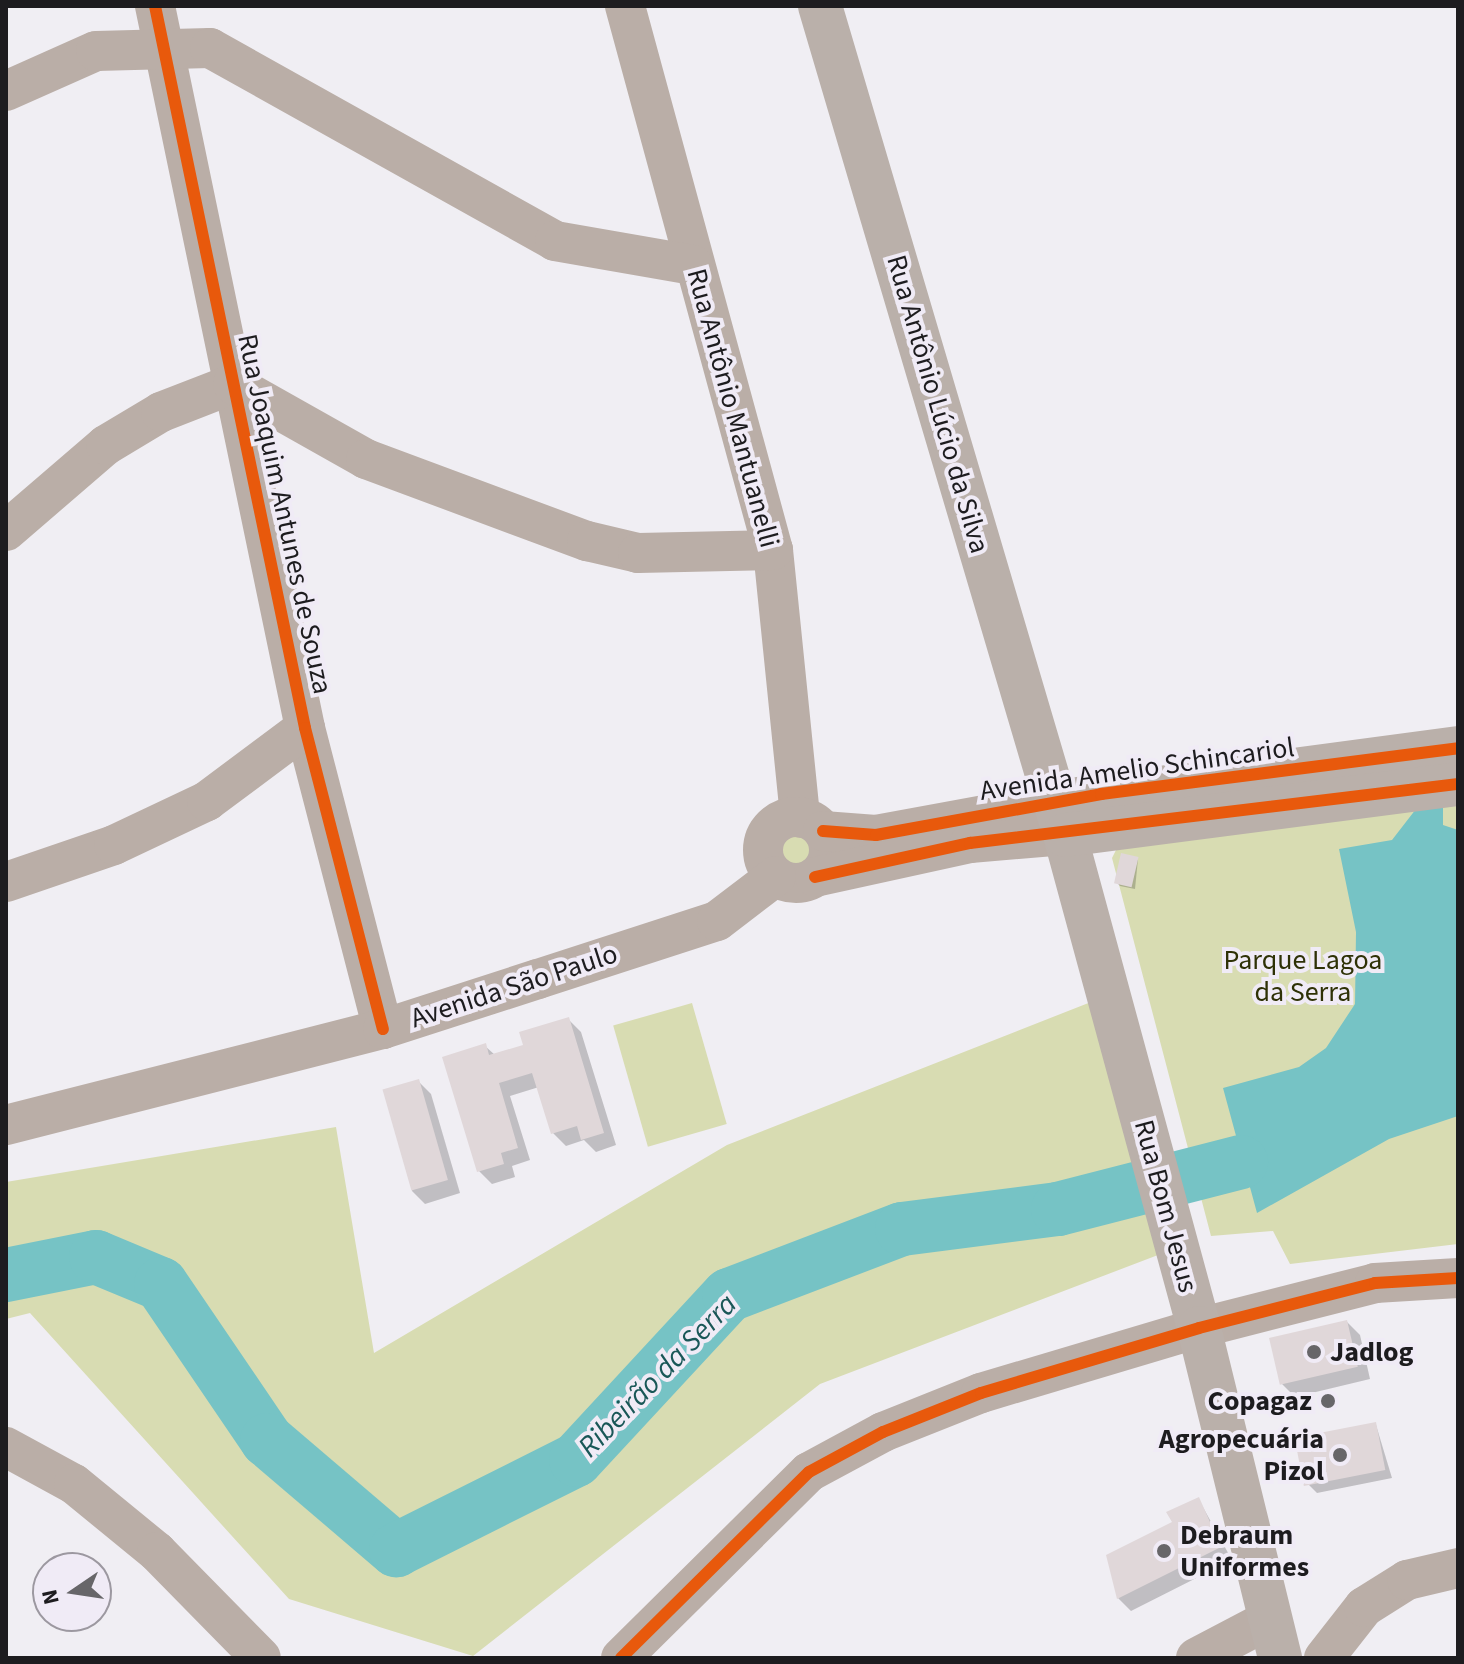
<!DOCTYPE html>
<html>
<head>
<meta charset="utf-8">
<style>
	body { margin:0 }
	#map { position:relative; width:1464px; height:1664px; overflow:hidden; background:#f0eef3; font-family:"Source Sans 3",sans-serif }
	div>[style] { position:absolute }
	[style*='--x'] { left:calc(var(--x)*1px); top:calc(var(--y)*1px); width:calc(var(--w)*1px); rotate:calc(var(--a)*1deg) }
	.green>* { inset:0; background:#d8dcb2; transform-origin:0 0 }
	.round { border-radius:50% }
	.water>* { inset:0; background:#76c3c5 }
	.shadow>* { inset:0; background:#0003 }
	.river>* { height:54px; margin:-27px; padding:0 27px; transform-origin:27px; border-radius:27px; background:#76c3c5 }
	.building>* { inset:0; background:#e0d7d9; transform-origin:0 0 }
	.minor>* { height:40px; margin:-20px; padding:0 20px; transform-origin:20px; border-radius:20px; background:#baaea7 }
	.minor>.ring { margin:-20px; padding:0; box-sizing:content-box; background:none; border:40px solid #baaea7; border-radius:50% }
	.major>* { height:44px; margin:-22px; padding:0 22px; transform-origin:22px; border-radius:22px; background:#bab0aa }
	.cycleway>* { height:12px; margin:-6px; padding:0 6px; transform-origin:6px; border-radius:6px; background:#e8590c }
	.dots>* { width:22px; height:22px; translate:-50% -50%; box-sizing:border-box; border:4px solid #f0ebf6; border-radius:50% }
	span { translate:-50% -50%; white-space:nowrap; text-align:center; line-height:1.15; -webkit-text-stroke:8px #f0ebf6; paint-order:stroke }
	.street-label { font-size:28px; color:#1d1c1f }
	.park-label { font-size:28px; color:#2e3106 }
	.poi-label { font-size:28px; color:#1d1c1f; font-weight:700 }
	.left { translate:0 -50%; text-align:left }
	.right { translate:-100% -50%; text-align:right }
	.water-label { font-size:30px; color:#195757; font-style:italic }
	.frame { position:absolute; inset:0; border:8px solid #1d1c1f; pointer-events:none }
	.north { position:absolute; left:32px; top:1552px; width:80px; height:80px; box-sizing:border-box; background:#f0ebf6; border:2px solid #9c98a0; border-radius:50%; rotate:257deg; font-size:22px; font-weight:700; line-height:32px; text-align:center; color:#1d1c1f }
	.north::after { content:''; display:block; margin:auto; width:28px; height:36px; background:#676669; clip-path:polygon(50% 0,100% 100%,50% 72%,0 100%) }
</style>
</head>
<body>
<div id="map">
	<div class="green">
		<i style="clip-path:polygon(1458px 798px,1458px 1244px,1290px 1264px,1273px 1231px,1211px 1236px,1112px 858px,1119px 844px)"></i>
		<i class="round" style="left:777px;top:832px;width:36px;height:36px"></i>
		<i style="clip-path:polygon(1091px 1002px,1158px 1255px,820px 1384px,473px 1656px,289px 1599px,30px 1313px,6px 1319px,6px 1182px,336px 1127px,374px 1353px,727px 1145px)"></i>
		<i style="left:692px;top:1003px;width:126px;height:82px;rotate:74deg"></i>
	</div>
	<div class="water">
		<i style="clip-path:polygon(1443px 807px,1443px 825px,1458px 830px,1458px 1116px,1389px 1139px,1257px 1213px,1223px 1088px,1299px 1067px,1326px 1048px,1355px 1004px,1356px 932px,1339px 849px,1392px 840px,1416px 809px)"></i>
	</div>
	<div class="shadow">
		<i style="clip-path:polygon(1138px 859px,1135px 889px,1120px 886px,1116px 882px)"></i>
		<i style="clip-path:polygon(568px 1019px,581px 1032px,616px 1145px,596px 1152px,584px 1140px,566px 1146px,553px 1133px,539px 1087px,510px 1096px,530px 1160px,512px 1166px,515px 1177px,492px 1184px,479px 1171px,485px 1046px,495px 1055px,525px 1046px)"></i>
		<i style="clip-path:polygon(418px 1081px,431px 1094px,460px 1193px,425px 1204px,412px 1191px)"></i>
		<i style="clip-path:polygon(1347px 1322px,1360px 1335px,1370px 1379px,1295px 1397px,1282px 1384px)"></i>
		<i style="clip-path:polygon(1376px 1425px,1392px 1478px,1317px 1493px,1309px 1485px)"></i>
		<i style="clip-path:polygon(1199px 1500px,1232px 1560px,1131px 1611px,1118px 1598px,1109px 1556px,1174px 1522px)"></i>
	</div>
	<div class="river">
		<i style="--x:6;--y:1275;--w:92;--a:-11.3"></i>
		<i style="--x:96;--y:1257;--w:70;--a:22.6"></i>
		<i style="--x:161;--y:1284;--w:189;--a:55.8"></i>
		<i style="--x:267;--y:1440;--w:170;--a:40.5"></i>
		<i style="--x:396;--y:1550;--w:201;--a:-26.6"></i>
		<i style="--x:576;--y:1460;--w:225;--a:-47.2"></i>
		<i style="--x:729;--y:1295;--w:185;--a:-20.9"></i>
		<i style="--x:902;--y:1229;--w:157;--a:-7.3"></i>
		<i style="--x:1058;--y:1209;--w:189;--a:-14.4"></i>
	</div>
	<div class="building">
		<i style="left:1121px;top:853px;width:18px;height:31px;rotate:13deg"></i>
		<i style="clip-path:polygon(569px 1017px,604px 1133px,581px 1140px,577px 1126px,551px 1134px,532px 1073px,499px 1083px,518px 1148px,501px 1153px,504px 1164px,477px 1172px,442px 1057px,486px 1043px,489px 1055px,523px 1045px,519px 1032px)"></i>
		<i style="left:419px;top:1079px;width:105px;height:38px;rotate:74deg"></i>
		<i style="left:1347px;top:1320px;width:48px;height:80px;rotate:77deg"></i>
		<i style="left:1376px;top:1422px;width:49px;height:83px;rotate:79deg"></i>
		<i style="clip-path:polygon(1199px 1497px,1221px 1547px,1117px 1599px,1106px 1555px,1172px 1522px,1166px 1512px)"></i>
	</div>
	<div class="minor">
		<i style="--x:155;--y:6;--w:737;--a:78.26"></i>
		<i style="--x:305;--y:728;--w:311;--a:75.5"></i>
		<i style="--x:625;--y:6;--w:564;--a:74.78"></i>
		<i style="--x:773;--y:550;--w:269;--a:84.2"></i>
		<i style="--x:6;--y:91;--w:98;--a:-24"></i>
		<i style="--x:96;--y:51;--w:114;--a:-1.5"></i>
		<i style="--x:210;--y:48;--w:395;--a:29.2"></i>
		<i style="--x:555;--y:241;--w:140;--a:9.9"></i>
		<i style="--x:6;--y:531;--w:132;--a:-40.7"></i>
		<i style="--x:106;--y:445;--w:64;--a:-31"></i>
		<i style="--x:161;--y:412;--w:77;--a:-21.3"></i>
		<i style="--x:233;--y:384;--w:153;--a:29.4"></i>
		<i style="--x:366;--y:459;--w:236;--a:20.4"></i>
		<i style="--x:587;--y:541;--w:52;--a:13.2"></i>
		<i style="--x:638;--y:553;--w:135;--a:-1.3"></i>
		<i class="ring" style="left:763px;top:817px;width:26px;height:26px"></i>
		<i style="--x:823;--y:831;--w:53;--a:4.3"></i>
		<i style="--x:876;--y:835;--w:182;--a:-10.4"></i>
		<i style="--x:815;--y:877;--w:159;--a:-12.4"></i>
		<i style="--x:970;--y:843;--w:95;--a:-4.8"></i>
		<i style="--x:6;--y:882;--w:114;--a:-18.9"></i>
		<i style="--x:114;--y:845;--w:103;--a:-25.3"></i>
		<i style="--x:207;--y:801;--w:122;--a:-36.7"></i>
		<i style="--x:6;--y:1125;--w:389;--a:-14.3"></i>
		<i style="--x:383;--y:1029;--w:163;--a:-17.9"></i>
		<i style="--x:538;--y:979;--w:188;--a:-18"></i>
		<i style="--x:717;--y:921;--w:74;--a:-37.3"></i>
		<i style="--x:6;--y:1447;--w:77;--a:28.6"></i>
		<i style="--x:74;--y:1484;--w:107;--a:39.3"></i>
		<i style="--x:157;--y:1552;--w:148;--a:45.5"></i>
		<i style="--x:621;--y:1658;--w:264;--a:-44.7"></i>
		<i style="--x:809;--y:1472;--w:84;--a:-28.4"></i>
		<i style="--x:883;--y:1432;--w:105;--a:-21.7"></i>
		<i style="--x:981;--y:1393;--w:227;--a:-16.6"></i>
		<i style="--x:1199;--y:1328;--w:182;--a:-14.3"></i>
		<i style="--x:1375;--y:1283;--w:83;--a:-3.4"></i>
		<i style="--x:1196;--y:1658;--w:84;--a:-27.8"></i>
		<i style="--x:1324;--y:1658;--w:65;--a:-51.9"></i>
		<i style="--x:1364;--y:1607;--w:51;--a:-32.1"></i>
		<i style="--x:1407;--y:1580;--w:52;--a:-13.2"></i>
	</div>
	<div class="major">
		<i style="--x:820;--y:6;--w:864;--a:73.54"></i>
		<i style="--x:1065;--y:835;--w:511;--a:74.79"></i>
		<i style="--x:1199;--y:1328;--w:340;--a:76.2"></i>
		<i style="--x:1055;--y:802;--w:407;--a:-7.6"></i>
		<i style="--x:1065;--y:835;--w:396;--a:-7.4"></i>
	</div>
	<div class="cycleway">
		<i style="--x:155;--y:6;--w:737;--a:78.26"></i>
		<i style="--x:305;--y:728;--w:311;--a:75.5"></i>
		<i style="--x:823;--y:831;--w:53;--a:4.3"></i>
		<i style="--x:876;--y:835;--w:229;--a:-10.3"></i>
		<i style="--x:1101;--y:794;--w:360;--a:-7.3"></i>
		<i style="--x:815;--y:877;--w:159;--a:-12.4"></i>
		<i style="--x:970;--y:843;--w:492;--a:-6.9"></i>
		<i style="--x:621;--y:1658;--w:264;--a:-44.7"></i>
		<i style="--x:809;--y:1472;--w:84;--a:-28.4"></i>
		<i style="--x:883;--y:1432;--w:105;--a:-21.7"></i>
		<i style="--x:981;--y:1393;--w:227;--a:-16.6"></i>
		<i style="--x:1199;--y:1328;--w:182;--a:-14.3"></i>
		<i style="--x:1375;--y:1283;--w:83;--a:-3.4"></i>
	</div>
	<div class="dots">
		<i style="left:1314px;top:1352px;background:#676669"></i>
		<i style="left:1328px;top:1401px;background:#676669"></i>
		<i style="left:1340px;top:1455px;background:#676669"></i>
		<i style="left:1164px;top:1551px;background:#676669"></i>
	</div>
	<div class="street-label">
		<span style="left:938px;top:404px;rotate:74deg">Rua Antônio Lúcio da Silva</span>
		<span style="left:733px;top:408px;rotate:75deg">Rua Antônio Mantuanelli</span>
		<span style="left:285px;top:514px;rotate:78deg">Rua Joaquim Antunes de Souza</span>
		<span style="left:1137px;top:769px;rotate:-8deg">Avenida Amelio Schincariol</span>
		<span style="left:514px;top:986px;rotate:-18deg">Avenida São Paulo</span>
		<span style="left:1166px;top:1206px;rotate:75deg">Rua Bom Jesus</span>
	</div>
	<div class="park-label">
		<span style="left:1303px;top:976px">Parque Lagoa<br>da Serra</span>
	</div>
	<div class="poi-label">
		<span class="left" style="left:1330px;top:1352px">Jadlog</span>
		<span class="right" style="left:1312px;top:1401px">Copagaz</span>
		<span class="right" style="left:1324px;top:1455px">Agropecuária<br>Pizol</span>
		<span class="left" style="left:1180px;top:1551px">Debraum<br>Uniformes</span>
	</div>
	<div class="water-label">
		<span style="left:658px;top:1376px;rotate:-46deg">Ribeirão da Serra</span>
	</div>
	<div class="frame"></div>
	<div class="north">N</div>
</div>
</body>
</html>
